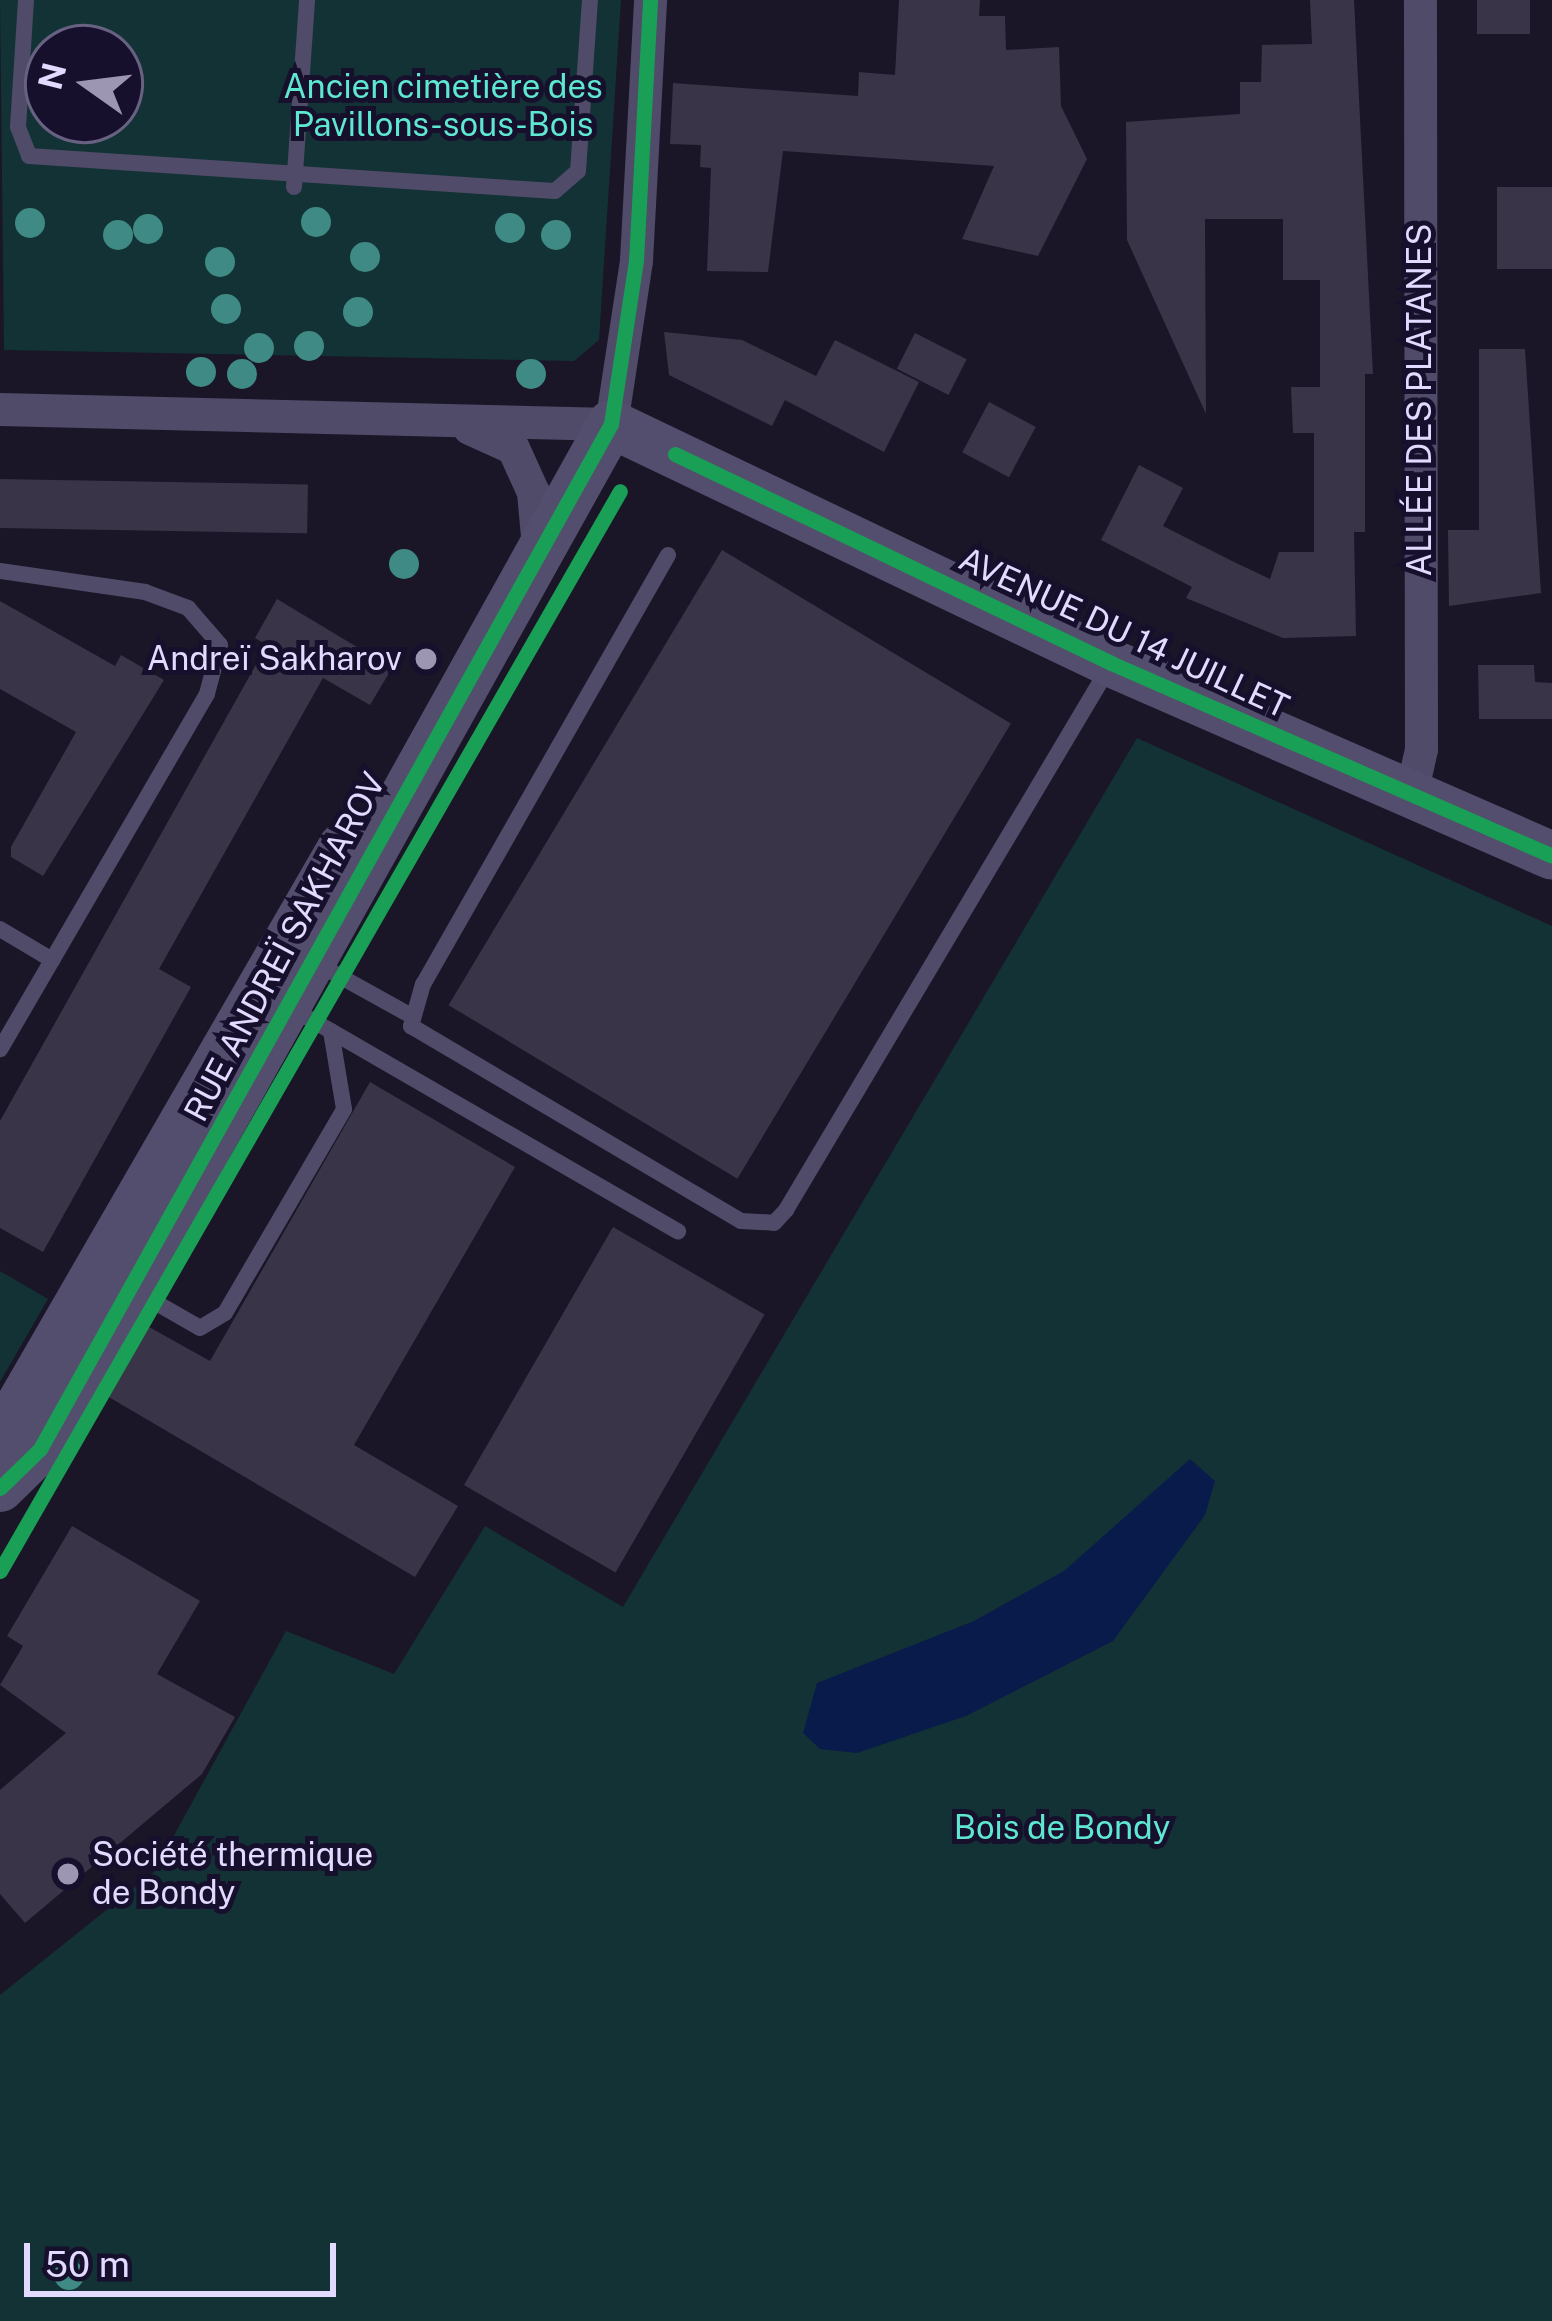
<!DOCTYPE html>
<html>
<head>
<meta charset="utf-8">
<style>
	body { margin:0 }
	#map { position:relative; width:1552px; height:2321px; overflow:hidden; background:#1a1627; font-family:"Public Sans",sans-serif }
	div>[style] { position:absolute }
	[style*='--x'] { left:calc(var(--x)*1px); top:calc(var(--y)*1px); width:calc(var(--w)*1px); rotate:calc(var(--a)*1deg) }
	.green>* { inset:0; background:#133235 }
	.water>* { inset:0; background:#091b4a }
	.building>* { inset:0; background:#393448; transform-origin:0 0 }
	.lane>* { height:16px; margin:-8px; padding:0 8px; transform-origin:8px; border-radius:8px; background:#4f4b68 }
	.street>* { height:33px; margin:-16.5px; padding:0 16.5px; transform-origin:16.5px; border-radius:16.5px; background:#4f4b68 }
	.secondary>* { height:48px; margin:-24px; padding:0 24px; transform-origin:24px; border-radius:24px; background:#534e6d }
	.cycleway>* { height:15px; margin:-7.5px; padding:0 7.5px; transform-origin:7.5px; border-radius:7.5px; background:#1a9f57 }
	.trees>* { width:30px; height:30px; margin:-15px; border-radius:50%; background:#3f8a84 }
	.dots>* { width:33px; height:33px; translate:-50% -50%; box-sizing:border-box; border:6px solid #17102d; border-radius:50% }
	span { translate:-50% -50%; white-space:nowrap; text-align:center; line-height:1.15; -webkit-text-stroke:10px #17102d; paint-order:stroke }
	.park-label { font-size:33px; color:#5ee8d1 }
	.street-label { font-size:33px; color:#e2dbff }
	.poi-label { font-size:33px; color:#e2dbff }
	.right { translate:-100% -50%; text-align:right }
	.left { translate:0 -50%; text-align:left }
	.north { position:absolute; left:24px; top:24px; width:120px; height:120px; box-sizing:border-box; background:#17102d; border:3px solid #686181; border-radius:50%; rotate:284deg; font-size:33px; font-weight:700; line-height:48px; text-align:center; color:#e2dbff }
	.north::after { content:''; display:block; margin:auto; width:42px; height:54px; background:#9c96b3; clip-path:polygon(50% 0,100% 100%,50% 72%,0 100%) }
	.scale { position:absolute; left:24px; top:2243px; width:312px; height:54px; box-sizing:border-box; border:6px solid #e2dbff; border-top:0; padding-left:15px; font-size:36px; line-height:42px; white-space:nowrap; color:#e2dbff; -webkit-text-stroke:9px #17102d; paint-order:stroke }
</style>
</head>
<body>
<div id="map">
	<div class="green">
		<i style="clip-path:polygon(evenodd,0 0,621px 0,599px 340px,574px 361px,4px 350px,0 0,48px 48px,120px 48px,120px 120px,48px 120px,48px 48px)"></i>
		<i style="clip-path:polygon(1137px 738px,1552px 926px,1552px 2321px,0 2321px,0 1995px,154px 1872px,286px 1631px,394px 1674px,485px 1526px,623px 1607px)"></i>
		<i style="clip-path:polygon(0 1271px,48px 1299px,0 1382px)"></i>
	</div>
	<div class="water">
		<i style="clip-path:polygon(1190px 1459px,1215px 1481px,1205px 1515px,1113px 1641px,966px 1716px,857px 1753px,820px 1749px,803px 1733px,817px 1683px,974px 1621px,1064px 1571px)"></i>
	</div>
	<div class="building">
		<i style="clip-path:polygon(899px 0,980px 0,979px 16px,1005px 16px,1006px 50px,1059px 47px,1061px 106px,1087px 159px,1038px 256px,962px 239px,994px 166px,783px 151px,768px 272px,707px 271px,711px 168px,700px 167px,701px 145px,670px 144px,673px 83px,858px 96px,859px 72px,895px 75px)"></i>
		<i style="clip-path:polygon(1310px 0,1354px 0,1373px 374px,1365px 374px,1365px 532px,1354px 532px,1356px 636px,1283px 638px,1186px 598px,1192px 587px,1101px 540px,1139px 465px,1183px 488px,1163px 526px,1232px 561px,1270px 579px,1279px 552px,1314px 552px,1314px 433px,1293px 433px,1291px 387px,1320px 387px,1320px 280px,1283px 280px,1283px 219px,1205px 219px,1206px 414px,1127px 240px,1126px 122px,1240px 114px,1240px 82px,1261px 82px,1262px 45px,1312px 44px)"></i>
		<i style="left:1477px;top:0;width:53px;height:34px"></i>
		<i style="left:1497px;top:187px;width:55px;height:82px"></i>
		<i style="clip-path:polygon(664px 332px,742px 340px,816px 376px,835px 340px,919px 382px,884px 452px,785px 400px,772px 426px,669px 375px)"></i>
		<i style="left:915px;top:333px;width:58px;height:40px;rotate:27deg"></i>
		<i style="clip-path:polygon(1479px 349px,1525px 349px,1541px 593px,1449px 606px,1448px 530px,1479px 530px)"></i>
		<i style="left:989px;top:402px;width:53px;height:57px;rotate:28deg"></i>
		<i style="left:0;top:479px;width:308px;height:49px;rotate:1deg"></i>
		<i style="left:722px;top:550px;width:337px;height:531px;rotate:31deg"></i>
		<i style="clip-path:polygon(277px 599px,392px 668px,370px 705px,323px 678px,159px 969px,191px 987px,43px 1252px,0 1228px,0 1121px,267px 645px,255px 638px)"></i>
		<i style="clip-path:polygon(0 601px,115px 666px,121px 655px,164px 680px,43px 876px,11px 857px,11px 847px,76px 732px,0 689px)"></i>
		<i style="clip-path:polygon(1478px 665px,1534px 665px,1535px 682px,1552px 683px,1552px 719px,1479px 719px)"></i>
		<i style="clip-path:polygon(370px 1082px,515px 1167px,354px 1445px,458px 1506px,415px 1577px,107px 1396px,149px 1327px,210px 1361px)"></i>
		<i style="left:613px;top:1227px;width:175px;height:298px;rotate:30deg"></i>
		<i style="clip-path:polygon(72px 1526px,200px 1601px,157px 1674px,235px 1717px,202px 1774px,25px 1923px,0 1894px,0 1790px,66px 1733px,0 1685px,23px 1646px,7px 1636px)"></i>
	</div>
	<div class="lane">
		<i style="--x:26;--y:0;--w:127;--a:93.6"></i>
		<i style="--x:18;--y:127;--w:31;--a:69"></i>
		<i style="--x:29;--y:156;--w:527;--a:3.81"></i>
		<i style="--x:555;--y:191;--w:30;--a:-41"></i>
		<i style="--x:578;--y:171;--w:171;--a:-86"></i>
		<i style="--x:294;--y:187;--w:187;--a:-86"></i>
		<i style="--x:668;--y:555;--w:494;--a:119.7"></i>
		<i style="--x:423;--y:984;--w:44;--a:105.9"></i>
		<i style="--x:411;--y:1026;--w:383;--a:30.6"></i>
		<i style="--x:741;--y:1221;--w:33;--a:3"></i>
		<i style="--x:774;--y:1223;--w:18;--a:-47"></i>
		<i style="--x:786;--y:1210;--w:630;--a:-59.24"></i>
		<i style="--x:0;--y:571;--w:147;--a:8.2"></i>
		<i style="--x:145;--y:592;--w:46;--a:20.4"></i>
		<i style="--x:188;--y:608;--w:49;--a:49.1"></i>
		<i style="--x:220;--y:645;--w:51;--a:104.9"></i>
		<i style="--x:207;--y:694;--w:411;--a:120.2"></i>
		<i style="--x:0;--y:929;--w:61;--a:30.8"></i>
		<i style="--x:316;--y:963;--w:107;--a:29"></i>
		<i style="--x:291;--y:1008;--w:447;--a:30"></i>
		<i style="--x:132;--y:1289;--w:78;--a:29.8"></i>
		<i style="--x:200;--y:1328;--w:29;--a:-31"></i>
		<i style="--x:225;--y:1313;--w:236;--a:-59.7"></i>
		<i style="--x:344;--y:1109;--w:79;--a:-99.5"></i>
	</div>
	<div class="street">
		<i style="--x:0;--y:409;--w:611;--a:1.41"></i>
		<i style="--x:611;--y:424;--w:166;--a:-81.3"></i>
		<i style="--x:636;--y:260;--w:260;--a:-86.9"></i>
		<i style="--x:469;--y:428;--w:48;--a:24.4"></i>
		<i style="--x:513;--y:448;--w:48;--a:65.6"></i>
		<i style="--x:533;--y:492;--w:55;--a:84.8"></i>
		<i style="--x:1410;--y:798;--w:50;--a:-77.3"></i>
		<i style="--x:1421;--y:749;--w:749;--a:-90.08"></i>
	</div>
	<div class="secondary">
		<i style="--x:0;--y:1439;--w:684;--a:-59.98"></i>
		<i style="--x:0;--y:1488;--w:56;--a:-44.3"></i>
		<i style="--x:40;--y:1449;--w:1173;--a:-60.88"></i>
		<i style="--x:611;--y:424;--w:554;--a:25.55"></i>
		<i style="--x:1111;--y:663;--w:481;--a:23.6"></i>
	</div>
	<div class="cycleway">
		<i style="--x:675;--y:454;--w:484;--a:25.6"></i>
		<i style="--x:1111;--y:663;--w:481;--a:23.6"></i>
		<i style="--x:0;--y:1488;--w:56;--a:-44.3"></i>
		<i style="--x:40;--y:1449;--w:1173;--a:-60.88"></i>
		<i style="--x:611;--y:424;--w:166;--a:-81.3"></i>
		<i style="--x:636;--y:260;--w:260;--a:-86.9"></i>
		<i style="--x:0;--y:1571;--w:1245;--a:-60.14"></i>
	</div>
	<div class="trees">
		<i style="left:316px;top:222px"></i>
		<i style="left:30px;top:223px"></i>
		<i style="left:510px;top:228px"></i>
		<i style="left:148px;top:229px"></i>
		<i style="left:118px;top:235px"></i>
		<i style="left:556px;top:235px"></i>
		<i style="left:365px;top:257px"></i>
		<i style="left:220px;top:262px"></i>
		<i style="left:226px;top:309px"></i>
		<i style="left:358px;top:312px"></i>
		<i style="left:309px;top:346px"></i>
		<i style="left:259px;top:348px"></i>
		<i style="left:201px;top:372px"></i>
		<i style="left:242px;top:374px"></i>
		<i style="left:531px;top:374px"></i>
		<i style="left:404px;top:564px"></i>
		<i style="left:69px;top:2275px"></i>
	</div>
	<div class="dots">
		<i style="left:426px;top:659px;background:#9c96b3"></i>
		<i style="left:68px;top:1874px;background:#9c96b3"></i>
	</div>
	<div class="park-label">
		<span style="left:443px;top:106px">Ancien cimetière des<br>Pavillons-sous-Bois</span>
		<span style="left:1062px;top:1828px">Bois de Bondy</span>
	</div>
	<div class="street-label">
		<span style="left:1420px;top:400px;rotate:-90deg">ALLÉE DES PLATANES</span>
		<span style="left:1124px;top:633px;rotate:25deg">AVENUE DU 14 JUILLET</span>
		<span style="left:285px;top:947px;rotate:-62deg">RUE ANDREÏ SAKHAROV</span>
	</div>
	<div class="poi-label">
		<span class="right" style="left:402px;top:659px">Andreï Sakharov</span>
		<span class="left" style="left:92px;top:1874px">Société thermique<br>de Bondy</span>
	</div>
	<div class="north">N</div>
	<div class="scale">50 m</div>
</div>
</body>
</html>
